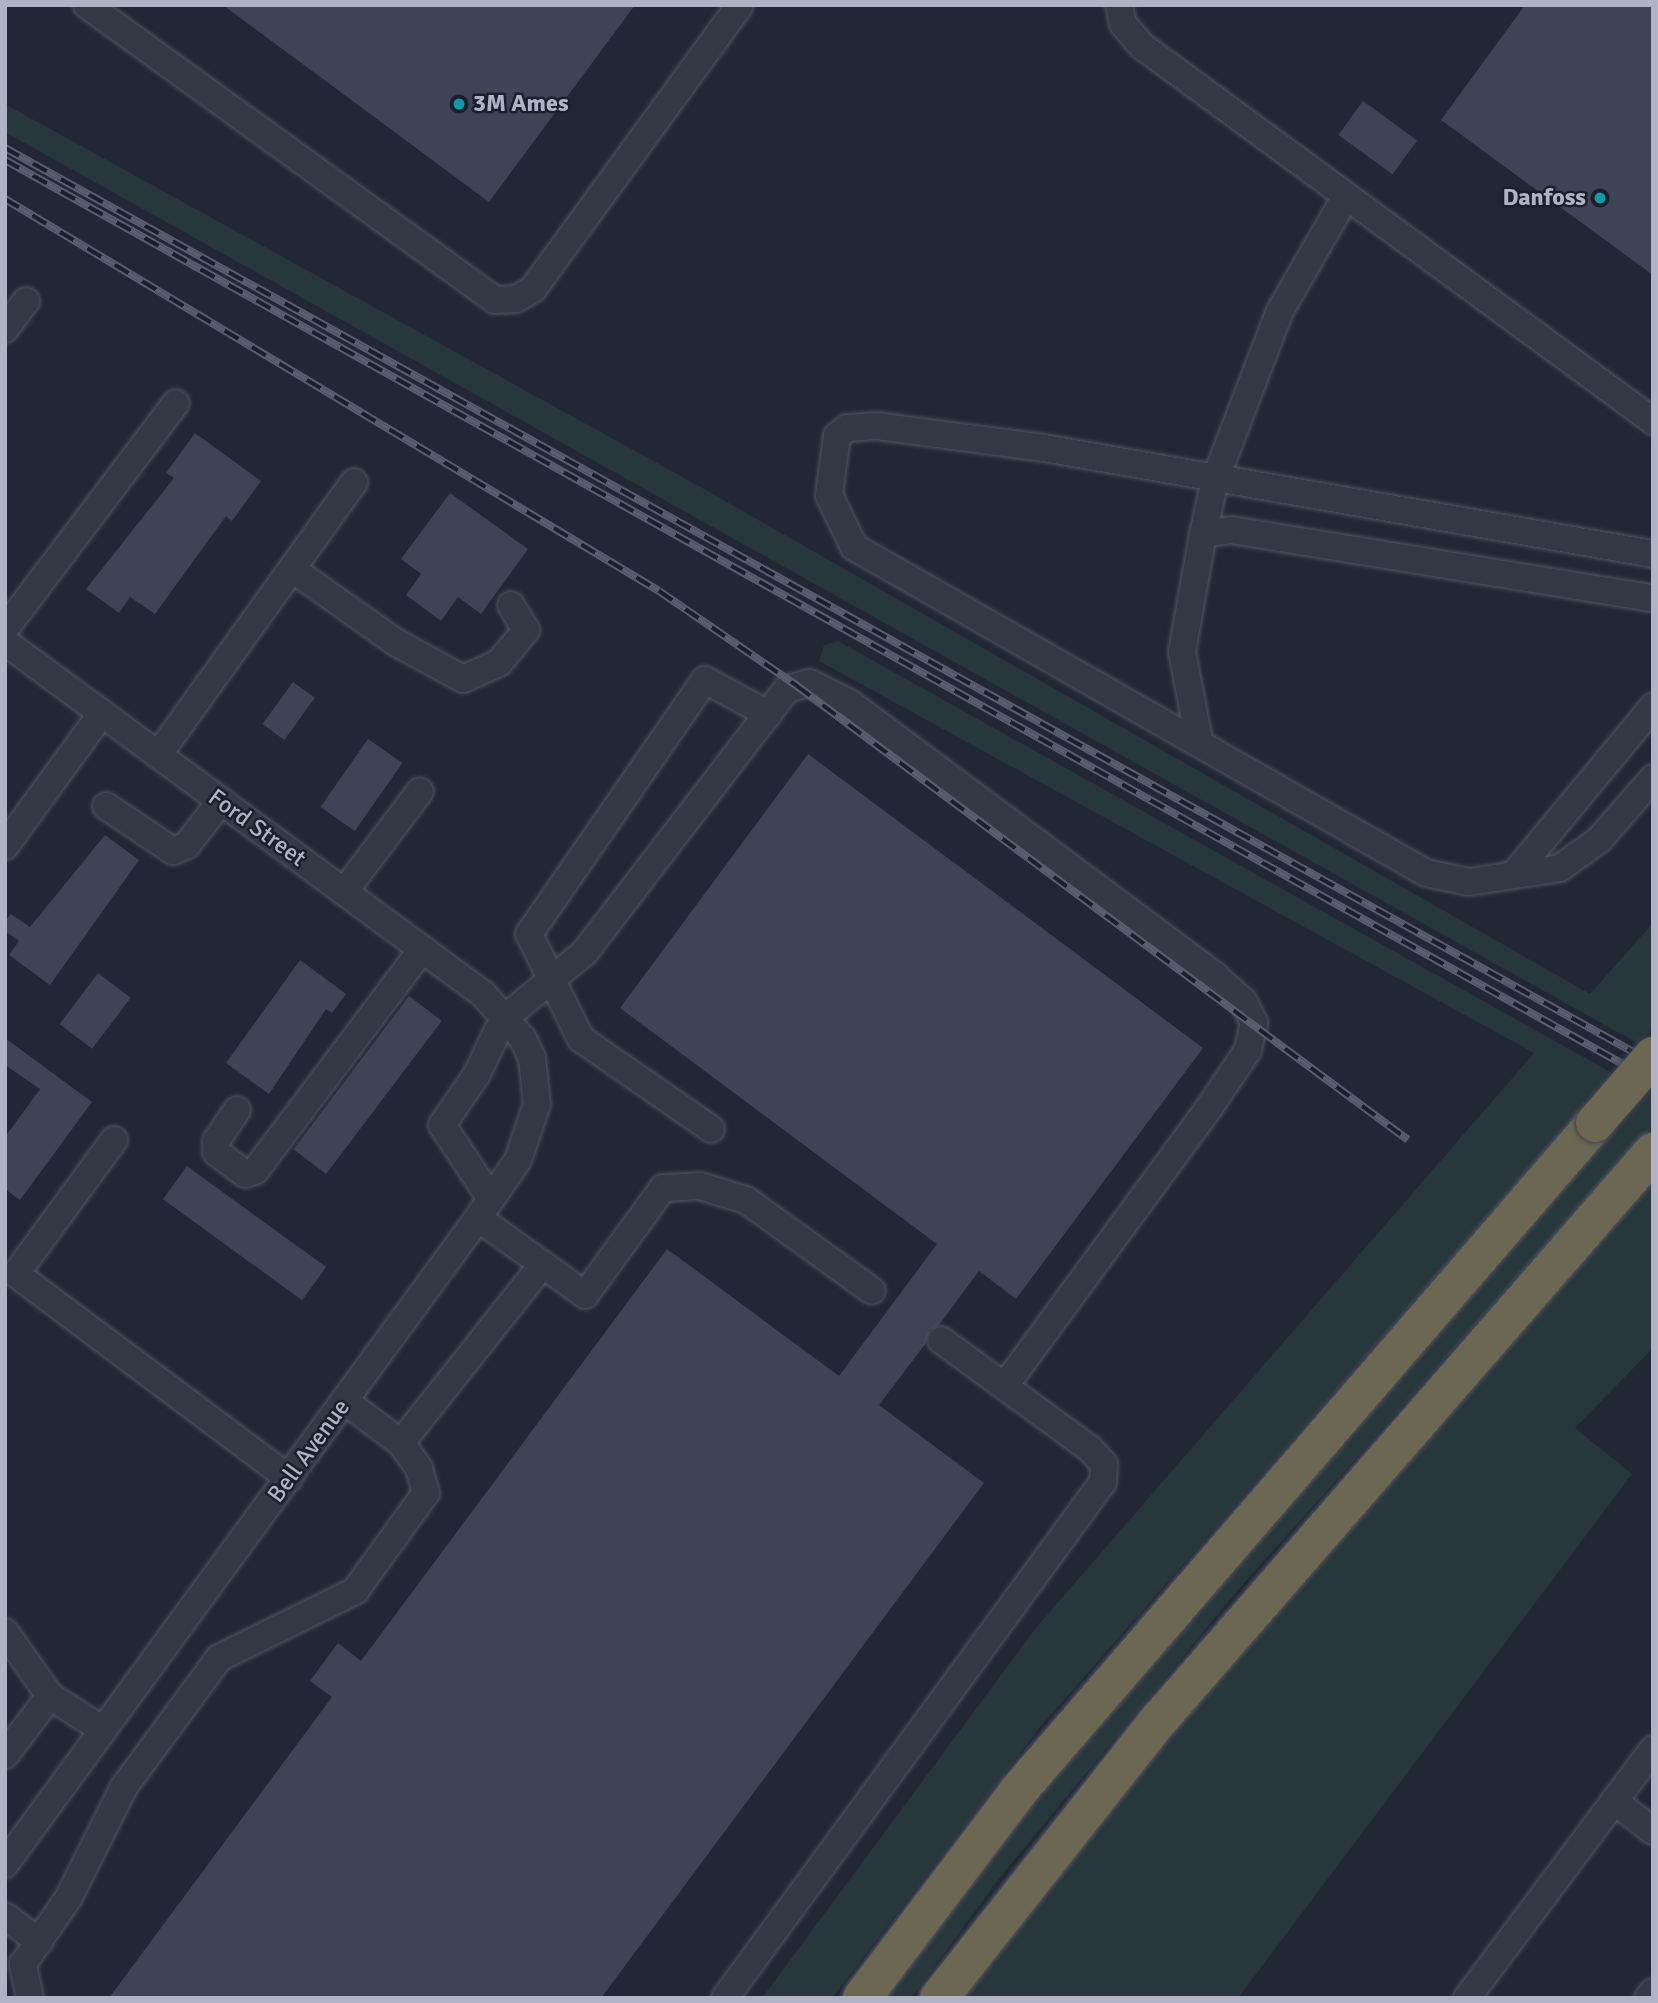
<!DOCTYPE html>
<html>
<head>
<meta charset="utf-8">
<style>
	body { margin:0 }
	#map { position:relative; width:1658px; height:2003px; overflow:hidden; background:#222735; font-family:Signika,sans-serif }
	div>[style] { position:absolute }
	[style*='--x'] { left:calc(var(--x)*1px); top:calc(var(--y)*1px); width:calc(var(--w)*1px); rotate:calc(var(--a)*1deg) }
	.green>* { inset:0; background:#28373b }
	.building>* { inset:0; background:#3e4456; transform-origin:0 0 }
	.roads { filter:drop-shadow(0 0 2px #535664) drop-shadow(0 0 2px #535664) }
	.minor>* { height:26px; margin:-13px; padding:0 13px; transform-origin:13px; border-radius:13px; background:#353946 }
	.highway>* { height:38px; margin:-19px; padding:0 19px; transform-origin:19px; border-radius:19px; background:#6c6753 }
	.rail>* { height:8px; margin-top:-4px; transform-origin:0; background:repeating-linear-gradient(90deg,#1b1e2b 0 16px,#595e6f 0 32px); box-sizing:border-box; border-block:2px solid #595e6f }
	.bridges { filter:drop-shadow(0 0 2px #404351) drop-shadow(0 0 2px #404351) }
	.highway-bridge>* { height:38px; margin:-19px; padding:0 19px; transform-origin:19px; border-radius:19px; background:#6c6753 }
	.dots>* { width:19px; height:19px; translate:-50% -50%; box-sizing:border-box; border:4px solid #1b1e2b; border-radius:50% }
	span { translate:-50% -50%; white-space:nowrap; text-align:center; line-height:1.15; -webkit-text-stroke:5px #1b1e2b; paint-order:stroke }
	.poi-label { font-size:24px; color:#b0b3c3; font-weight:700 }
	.left { translate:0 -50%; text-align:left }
	.right { translate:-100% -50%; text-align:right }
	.street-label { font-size:24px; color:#b0b3c3 }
	.frame { position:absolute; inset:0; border:7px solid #b0b3c3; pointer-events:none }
</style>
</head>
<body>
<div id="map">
	<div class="green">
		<i style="clip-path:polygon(5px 104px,697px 485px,1590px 994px,1653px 923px,1653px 1028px,1639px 1044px,5px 132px)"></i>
		<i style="clip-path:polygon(838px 641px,1614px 1074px,1041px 1726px,832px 1998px,762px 1998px,1035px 1629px,1534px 1053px,819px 661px,824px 645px)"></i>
		<i style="clip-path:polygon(1645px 1090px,1653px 1094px,1653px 1126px,1238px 1590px,1002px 1875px,911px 1998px,881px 1998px,1018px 1813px)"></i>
		<i style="clip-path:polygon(1653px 1176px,1653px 1348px,1575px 1428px,1632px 1474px,1238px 1998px,959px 1998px,1056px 1867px)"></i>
	</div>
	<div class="building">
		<i style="clip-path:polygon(223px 5px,635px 5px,489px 202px)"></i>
		<i style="clip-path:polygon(1525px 5px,1653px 5px,1653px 275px,1441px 120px)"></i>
		<i style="left:1363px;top:101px;width:67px;height:42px;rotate:36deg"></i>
		<i style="clip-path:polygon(195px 433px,261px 481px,232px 521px,226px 516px,155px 614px,130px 597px,119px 613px,86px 589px,174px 478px,166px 473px)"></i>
		<i style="clip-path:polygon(450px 493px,528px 549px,481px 614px,458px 597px,441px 621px,406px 595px,421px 574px,401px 559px)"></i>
		<i style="left:293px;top:682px;width:27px;height:52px;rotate:36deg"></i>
		<i style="left:368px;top:739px;width:42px;height:83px;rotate:35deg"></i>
		<i style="clip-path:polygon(808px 754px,1203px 1048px,1016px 1299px,979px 1271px,939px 1325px,929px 1330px,926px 1343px,879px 1405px,984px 1483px,601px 1998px,109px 1998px,332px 1697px,310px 1681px,338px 1643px,361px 1661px,667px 1249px,839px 1376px,937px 1244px,620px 1008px)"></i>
		<i style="clip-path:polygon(105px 835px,139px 860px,50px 985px,9px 955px,19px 941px,5px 931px,5px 921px,11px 914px,30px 927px)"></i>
		<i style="clip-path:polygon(300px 960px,346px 994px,332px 1013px,326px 1009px,269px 1094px,226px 1063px)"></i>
		<i style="left:98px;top:973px;width:41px;height:64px;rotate:37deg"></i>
		<i style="left:409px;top:996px;width:41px;height:192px;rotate:37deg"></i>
		<i style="clip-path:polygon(5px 1038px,92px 1102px,20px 1200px,5px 1189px,5px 1137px,40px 1089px,5px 1065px)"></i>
		<i style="left:187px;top:1166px;width:172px;height:41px;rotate:36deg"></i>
	</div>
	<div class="roads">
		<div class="minor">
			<i style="--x:87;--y:5;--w:503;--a:35.87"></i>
			<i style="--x:495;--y:300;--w:21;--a:-3"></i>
			<i style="--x:516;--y:299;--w:20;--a:-30"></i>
			<i style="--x:533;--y:289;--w:351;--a:-53.9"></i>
			<i style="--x:1119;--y:5;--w:19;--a:78"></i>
			<i style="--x:1123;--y:24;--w:29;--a:49"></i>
			<i style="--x:1142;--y:46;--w:634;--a:36.27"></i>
			<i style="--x:5;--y:329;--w:35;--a:-53"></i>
			<i style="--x:1203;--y:534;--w:55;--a:-77.5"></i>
			<i style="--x:1215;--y:480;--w:181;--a:-69"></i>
			<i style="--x:1280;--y:311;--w:133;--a:-60.1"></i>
			<i style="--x:1653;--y:554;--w:618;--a:-170.13"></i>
			<i style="--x:1044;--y:448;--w:168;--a:-172.5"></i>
			<i style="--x:877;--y:426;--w:30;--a:176"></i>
			<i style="--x:847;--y:428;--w:13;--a:141"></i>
			<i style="--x:837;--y:436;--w:60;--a:97.7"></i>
			<i style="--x:829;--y:495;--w:58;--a:64.3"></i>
			<i style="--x:854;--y:547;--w:658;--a:29.68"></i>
			<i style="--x:1426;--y:873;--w:44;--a:11.8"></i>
			<i style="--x:1469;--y:882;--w:92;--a:-8.7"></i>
			<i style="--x:1560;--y:868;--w:48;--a:-35.7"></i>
			<i style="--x:1599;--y:840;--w:82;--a:-48.9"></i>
			<i style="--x:292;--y:569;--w:128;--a:35.2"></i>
			<i style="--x:397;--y:643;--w:75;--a:28.6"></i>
			<i style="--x:463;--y:679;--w:39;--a:-24"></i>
			<i style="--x:499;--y:663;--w:43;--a:-50.7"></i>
			<i style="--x:526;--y:630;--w:29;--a:-121"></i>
			<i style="--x:5;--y:629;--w:283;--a:-52.9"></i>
			<i style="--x:5;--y:642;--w:594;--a:36.37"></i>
			<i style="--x:483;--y:994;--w:60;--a:48.4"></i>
			<i style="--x:523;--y:1039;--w:21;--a:65"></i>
			<i style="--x:532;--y:1058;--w:46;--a:83.8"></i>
			<i style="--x:537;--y:1104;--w:59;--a:108.7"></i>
			<i style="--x:518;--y:1160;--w:70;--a:124.6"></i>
			<i style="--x:478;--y:1218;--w:801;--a:126.21"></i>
			<i style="--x:1199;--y:740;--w:90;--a:-100.9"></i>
			<i style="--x:1182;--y:652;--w:120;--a:-79.9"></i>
			<i style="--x:1203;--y:534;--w:28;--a:-8"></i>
			<i style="--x:1231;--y:530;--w:427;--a:9.2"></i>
			<i style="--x:158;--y:755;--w:336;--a:-54.3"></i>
			<i style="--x:106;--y:806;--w:81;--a:33.9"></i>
			<i style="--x:173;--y:851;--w:15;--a:-23"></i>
			<i style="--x:187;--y:845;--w:56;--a:-52.3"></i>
			<i style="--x:5;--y:846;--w:165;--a:-53.9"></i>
			<i style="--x:1515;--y:873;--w:216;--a:-50.3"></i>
			<i style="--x:344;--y:892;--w:126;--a:-53"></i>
			<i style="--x:237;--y:1110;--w:37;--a:124"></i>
			<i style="--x:216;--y:1141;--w:11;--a:90"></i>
			<i style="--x:216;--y:1152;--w:36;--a:37"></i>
			<i style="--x:245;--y:1174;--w:10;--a:-17"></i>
			<i style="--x:255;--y:1171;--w:278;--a:-53"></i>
			<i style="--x:711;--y:1129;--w:158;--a:-145.3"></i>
			<i style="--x:581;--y:1039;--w:117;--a:-116.3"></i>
			<i style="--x:529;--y:934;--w:309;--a:-55.3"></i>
			<i style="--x:705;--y:680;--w:72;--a:28.4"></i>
			<i style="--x:114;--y:1140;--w:166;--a:126.2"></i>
			<i style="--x:16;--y:1274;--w:341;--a:36.8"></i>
			<i style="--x:491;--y:1199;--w:89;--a:-123.5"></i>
			<i style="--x:442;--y:1125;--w:62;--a:-55.5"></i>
			<i style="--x:477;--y:1074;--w:47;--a:-64.5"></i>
			<i style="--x:497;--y:1032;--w:17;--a:-59"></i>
			<i style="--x:506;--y:1017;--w:102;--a:-39.4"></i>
			<i style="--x:585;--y:952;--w:332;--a:-52.5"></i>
			<i style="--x:787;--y:689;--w:24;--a:-15"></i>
			<i style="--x:810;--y:683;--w:42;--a:26.6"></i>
			<i style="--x:848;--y:702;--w:457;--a:36.7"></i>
			<i style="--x:1214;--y:975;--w:39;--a:42"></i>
			<i style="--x:1243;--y:1001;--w:25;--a:63"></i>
			<i style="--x:1254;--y:1023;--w:28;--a:103"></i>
			<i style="--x:1248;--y:1050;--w:70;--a:123.9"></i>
			<i style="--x:1209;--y:1108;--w:345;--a:126.3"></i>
			<i style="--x:478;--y:1218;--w:132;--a:35.7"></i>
			<i style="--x:585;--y:1295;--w:132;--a:-53.9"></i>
			<i style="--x:663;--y:1188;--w:37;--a:-3"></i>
			<i style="--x:700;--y:1186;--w:48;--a:16.9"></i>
			<i style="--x:746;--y:1200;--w:155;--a:35.8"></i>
			<i style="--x:401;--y:1443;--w:228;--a:-51.6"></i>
			<i style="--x:5;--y:1632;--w:78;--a:54.9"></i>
			<i style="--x:5;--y:1755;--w:74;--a:-52.7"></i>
			<i style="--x:50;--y:1696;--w:63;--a:32.7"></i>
			<i style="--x:1614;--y:1801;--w:49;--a:37.6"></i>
			<i style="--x:5;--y:1916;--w:43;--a:37.4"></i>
			<i style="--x:30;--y:1998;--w:35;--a:-102"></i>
			<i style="--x:23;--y:1964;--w:81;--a:-55.5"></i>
			<i style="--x:69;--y:1897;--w:123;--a:-63.4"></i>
			<i style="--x:124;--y:1787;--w:160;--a:-53.6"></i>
			<i style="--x:219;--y:1658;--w:152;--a:-26.2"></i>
			<i style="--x:355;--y:1591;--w:121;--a:-54.1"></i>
			<i style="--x:426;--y:1493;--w:26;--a:-106"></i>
			<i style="--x:419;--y:1468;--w:31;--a:-126"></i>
			<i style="--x:401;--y:1443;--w:69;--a:-143.3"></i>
			<i style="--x:725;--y:1998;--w:640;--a:-53.78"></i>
			<i style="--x:1103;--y:1482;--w:18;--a:-87"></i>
			<i style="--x:1104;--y:1464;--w:22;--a:-133"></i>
			<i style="--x:1089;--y:1448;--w:183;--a:-143.9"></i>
			<i style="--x:1467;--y:1998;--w:311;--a:-53.2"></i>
			<i style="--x:1648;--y:1998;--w:8;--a:-50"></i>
		</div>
		<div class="highway">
			<i style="--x:862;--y:1998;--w:262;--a:-52.9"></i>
			<i style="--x:1020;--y:1789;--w:880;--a:-49.19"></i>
			<i style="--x:939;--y:1998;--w:353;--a:-51.7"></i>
			<i style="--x:1158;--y:1721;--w:754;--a:-48.98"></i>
		</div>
	</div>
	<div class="rail">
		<i style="--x:5;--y:148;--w:1885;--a:29.04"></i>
		<i style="--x:5;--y:160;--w:1888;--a:29.2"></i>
		<i style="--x:5;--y:199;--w:762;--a:30.94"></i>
		<i style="--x:659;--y:591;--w:168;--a:34.5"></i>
		<i style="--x:797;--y:686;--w:761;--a:36.61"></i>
	</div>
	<div class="bridges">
		<div class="highway-bridge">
			<i style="--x:1595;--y:1123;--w:89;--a:-49.1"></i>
		</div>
	</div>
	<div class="dots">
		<i style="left:459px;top:104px;background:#0f9aa8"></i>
		<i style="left:1600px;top:198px;background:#0f9aa8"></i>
	</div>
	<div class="poi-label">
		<span class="left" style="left:473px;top:104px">3M Ames</span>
		<span class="right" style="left:1586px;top:198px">Danfoss</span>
	</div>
	<div class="street-label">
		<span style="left:257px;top:828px;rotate:36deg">Ford Street</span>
		<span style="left:309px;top:1451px;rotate:-54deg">Bell Avenue</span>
	</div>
	<div class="frame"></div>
</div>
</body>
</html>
